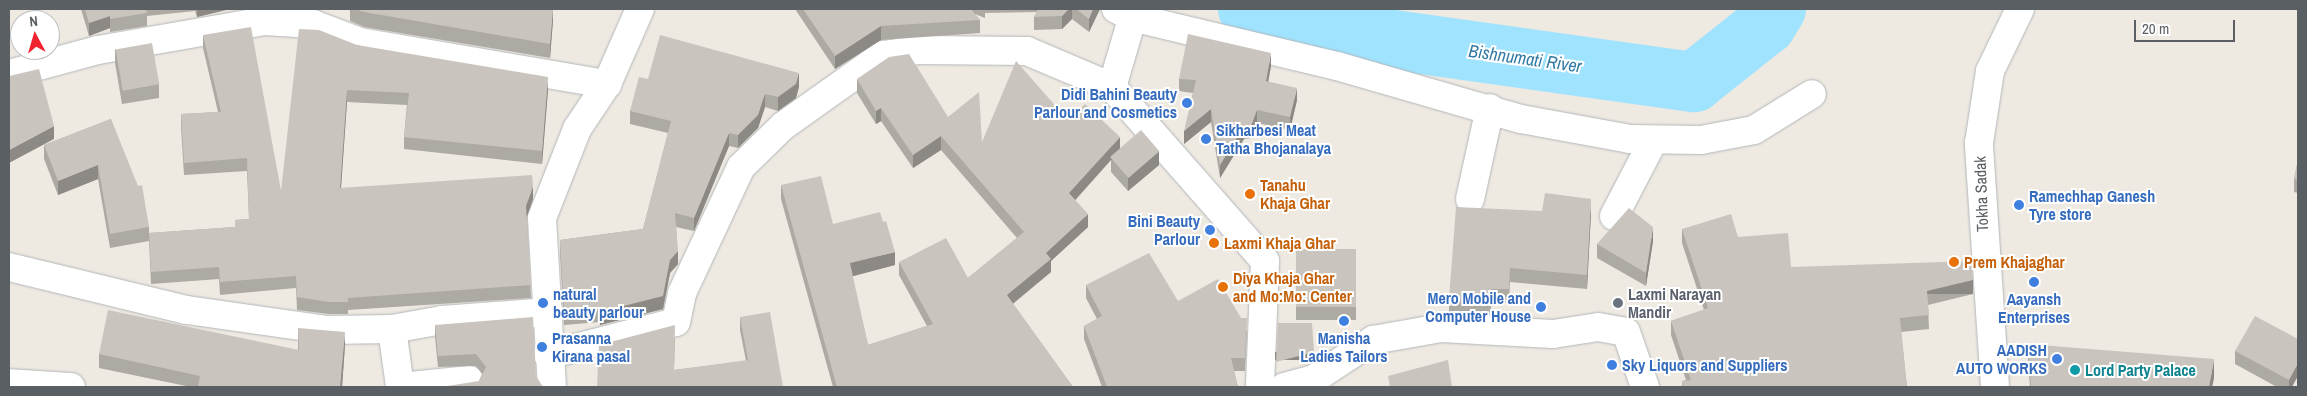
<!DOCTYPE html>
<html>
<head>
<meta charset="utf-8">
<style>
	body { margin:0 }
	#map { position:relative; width:2307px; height:396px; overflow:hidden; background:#eee9e1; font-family:"Archivo Narrow",sans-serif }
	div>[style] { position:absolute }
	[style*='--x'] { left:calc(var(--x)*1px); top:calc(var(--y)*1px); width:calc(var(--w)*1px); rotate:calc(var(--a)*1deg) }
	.river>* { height:60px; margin:-30px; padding:0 30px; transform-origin:30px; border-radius:30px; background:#a0e3ff }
	.roads { filter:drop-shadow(0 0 1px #b2b6ba) drop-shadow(0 0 1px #b2b6ba) }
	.street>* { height:28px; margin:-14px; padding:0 14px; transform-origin:14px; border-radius:14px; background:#fff }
	.secondary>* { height:28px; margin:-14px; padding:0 14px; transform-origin:14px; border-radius:14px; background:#fff }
	.wall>* { inset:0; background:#ada9a3; transform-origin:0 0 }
	.shaded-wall>* { inset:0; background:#8d8985; transform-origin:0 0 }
	.building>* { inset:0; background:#c9c4be; transform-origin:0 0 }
	.dots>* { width:14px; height:14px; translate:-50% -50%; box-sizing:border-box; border:2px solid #fff; border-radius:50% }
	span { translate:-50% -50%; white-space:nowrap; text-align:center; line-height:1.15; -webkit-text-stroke:4px #fff; paint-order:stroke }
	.shop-label { font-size:16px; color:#366cbe; font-weight:700 }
	.right { translate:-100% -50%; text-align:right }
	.left { translate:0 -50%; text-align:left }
	.food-label { font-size:16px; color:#c56008; font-weight:700 }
	.street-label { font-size:16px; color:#5a5f63 }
	.worship-label { font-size:16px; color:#5b616d; font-weight:700 }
	.culture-label { font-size:16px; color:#0d838f; font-weight:700 }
	.water-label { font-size:18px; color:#337ba4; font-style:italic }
	.frame { position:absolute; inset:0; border:10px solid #5a5f63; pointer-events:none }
	.north { position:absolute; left:10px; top:10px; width:50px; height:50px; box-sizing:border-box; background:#fff; border:1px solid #bdbfc1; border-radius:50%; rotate:354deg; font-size:14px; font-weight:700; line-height:20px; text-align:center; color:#5a5f63 }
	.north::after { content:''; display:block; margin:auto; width:18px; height:22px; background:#f22330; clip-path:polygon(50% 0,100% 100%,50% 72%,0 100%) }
	.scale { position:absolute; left:2134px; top:20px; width:101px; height:22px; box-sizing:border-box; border:2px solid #5a5f63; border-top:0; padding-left:6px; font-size:15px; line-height:18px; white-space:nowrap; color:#5a5f63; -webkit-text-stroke:4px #fff; paint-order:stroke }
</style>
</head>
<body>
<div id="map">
	<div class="river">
		<i style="--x:1248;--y:9;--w:70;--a:16.6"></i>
		<i style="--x:1315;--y:29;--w:383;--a:8"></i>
		<i style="--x:1694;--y:82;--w:92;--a:-38.4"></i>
		<i style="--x:1766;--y:25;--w:19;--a:-58"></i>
	</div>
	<div class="roads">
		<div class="street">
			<i style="--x:1116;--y:9;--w:17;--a:28"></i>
			<i style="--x:1131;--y:17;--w:212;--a:13.4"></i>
			<i style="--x:1337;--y:66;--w:191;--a:16.1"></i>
			<i style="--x:1521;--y:119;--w:111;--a:10.4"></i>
			<i style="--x:1630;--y:139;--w:71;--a:0.8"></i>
			<i style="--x:1701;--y:140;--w:54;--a:-10.7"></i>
			<i style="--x:1754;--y:130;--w:68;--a:-31.8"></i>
			<i style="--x:1135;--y:9;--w:81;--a:106.4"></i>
			<i style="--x:1112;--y:87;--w:232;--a:48.7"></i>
			<i style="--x:1265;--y:261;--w:126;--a:92.3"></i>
			<i style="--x:9;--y:74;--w:92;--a:-15.1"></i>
			<i style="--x:98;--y:50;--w:169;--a:-9.9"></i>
			<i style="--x:264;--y:21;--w:49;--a:3.5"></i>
			<i style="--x:313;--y:24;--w:50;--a:21"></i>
			<i style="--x:360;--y:42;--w:251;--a:9.7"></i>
			<i style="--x:1470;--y:199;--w:93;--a:-77.6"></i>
			<i style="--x:1614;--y:216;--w:85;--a:-62.5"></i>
			<i style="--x:9;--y:267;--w:183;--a:13.6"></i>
			<i style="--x:187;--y:310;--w:142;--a:8.1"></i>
			<i style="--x:328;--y:330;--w:64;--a:-0.9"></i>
			<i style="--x:392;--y:329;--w:51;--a:-10.2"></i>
			<i style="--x:442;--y:320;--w:107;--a:-4.3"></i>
			<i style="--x:392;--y:329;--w:59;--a:82.1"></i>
			<i style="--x:400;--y:387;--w:70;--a:-5.7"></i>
			<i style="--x:548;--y:355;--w:132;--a:-14.5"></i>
			<i style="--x:676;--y:322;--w:30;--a:-78"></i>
			<i style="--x:682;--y:293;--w:139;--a:-64.9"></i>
			<i style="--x:741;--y:167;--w:59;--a:-44.3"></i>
			<i style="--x:783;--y:126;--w:123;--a:-35.4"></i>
			<i style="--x:883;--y:55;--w:35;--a:-8"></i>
			<i style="--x:918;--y:50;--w:109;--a:0.5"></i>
			<i style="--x:1027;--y:51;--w:92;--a:23"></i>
			<i style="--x:1314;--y:379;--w:71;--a:-33.5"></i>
			<i style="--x:1373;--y:340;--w:69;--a:-10"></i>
			<i style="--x:1441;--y:328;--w:112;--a:3.1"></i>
			<i style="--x:1553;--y:334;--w:46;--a:-8.8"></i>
			<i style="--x:1598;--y:327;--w:28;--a:10"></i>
			<i style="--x:1626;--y:332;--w:58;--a:70.9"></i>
			<i style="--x:9;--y:383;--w:62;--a:3.7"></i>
			<i style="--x:552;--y:387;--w:169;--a:-93.4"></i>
			<i style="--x:542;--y:218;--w:96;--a:-68.5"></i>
			<i style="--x:577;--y:129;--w:54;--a:-56.3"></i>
			<i style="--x:607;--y:84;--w:82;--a:-66.3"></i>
			<i style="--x:1284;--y:387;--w:31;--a:-15"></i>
			<i style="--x:1314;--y:379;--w:8;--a:97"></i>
		</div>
		<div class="secondary">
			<i style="--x:1995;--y:387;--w:245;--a:-93.8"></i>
			<i style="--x:1979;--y:143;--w:73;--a:-81.3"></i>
			<i style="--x:1990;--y:71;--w:69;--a:-64.2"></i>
		</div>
	</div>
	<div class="wall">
		<i style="clip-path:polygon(81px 9px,230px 9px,197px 17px,195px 11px,147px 16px,147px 26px,110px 32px,110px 28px,89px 36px)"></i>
		<i style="clip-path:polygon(350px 9px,553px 9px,553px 20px,550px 58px,364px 27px,350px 21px)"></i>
		<i style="clip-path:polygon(795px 9px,1100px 9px,1089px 32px,1072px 19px,1062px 29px,1034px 30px,1034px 17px,1037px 12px,985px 13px,985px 18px,975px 14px,980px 20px,980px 33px,881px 40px,835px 69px)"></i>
		<i style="clip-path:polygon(203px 35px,281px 191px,357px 45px,548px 90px,542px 164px,404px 149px,404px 137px,407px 105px,347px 102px,341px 188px,533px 199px,527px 217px,531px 298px,348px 310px,348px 314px,329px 314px,297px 310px,296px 288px,220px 295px,219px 279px,151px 284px,149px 241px,110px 248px,98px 179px,58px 195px,44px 159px,44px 145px,111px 119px,149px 227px,149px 233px,235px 227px,235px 220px,249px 219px,247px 171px,184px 175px,181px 127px,181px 114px,218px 112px,203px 48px)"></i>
		<i style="clip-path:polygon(115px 49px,159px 84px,159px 98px,122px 104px,115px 63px)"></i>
		<i style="clip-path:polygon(1271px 66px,1268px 81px,1297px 100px,1290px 130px,1257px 123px,1251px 138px,1244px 139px,1220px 178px,1211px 122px,1184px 144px,1193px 93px,1179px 91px,1179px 79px)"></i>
		<i style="clip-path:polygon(648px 79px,799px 87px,796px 98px,778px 111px,765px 107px,758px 128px,738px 148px,729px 146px,694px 231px,676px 227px,678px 264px,670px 273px,663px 309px,600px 325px,600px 322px,564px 325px,560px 253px,560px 240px,643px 229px,668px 133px,630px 124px,630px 111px)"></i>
		<i style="clip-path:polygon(857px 79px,948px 117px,982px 142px,1068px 120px,1120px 150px,1159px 165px,1128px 191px,1111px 172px,1111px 159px,1075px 200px,1088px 227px,1051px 261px,1051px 272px,1013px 304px,1073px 387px,833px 387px,781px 199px,781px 185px,833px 224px,895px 265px,852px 276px,868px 345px,927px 326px,899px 275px,899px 262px,968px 278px,1017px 238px,941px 150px,913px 168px,881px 121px,876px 124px,857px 93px)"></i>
		<i style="clip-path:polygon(2298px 160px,2298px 193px,2294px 192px,2294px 179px)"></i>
		<i style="clip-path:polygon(1591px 213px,1587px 289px,1510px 282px,1509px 303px,1491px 303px,1491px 315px,1449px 313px,1449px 299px)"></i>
		<i style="clip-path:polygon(1682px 229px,1738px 237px,1791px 267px,1973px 294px,1928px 305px,1929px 329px,1901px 332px,1907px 387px,1682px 387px,1682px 381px,1686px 380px,1671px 335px,1671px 321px,1704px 310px,1682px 243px)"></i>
		<i style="clip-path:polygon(1653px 241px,1646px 286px,1597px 258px,1597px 244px)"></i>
		<i style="left:1356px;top:249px;width:71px;height:60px;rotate:90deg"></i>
		<i style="clip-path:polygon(1086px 285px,1178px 301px,1247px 331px,1245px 371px,1234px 371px,1238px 387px,1102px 387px,1084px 339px,1084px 326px,1097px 319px,1086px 298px)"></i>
		<i style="clip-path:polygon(740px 317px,783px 387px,597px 387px,675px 338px,674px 370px,746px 361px,740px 330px)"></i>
		<i style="clip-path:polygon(435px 325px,536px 376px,479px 381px,482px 374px,476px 366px,438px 367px,435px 337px)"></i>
		<i style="clip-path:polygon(298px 328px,345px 345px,342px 387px,191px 387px,99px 368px,99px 354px,298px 350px)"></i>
		<i style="clip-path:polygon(2298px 339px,2292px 387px,2277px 387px,2235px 364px,2235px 351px)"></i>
		<i style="clip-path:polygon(2028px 344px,2214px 378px,2212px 387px,2030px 387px,2028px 362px)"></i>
	</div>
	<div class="shaded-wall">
		<i style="clip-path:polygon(197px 9px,230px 9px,197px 17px)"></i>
		<i style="clip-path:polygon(553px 9px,553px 20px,550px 58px,550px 44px)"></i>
		<i style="clip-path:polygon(1069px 9px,1072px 9px,1072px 19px,1062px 29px,1062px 16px)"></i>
		<i style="clip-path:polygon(1093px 9px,1100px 9px,1089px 32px,1089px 19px)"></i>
		<i style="clip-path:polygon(110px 16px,110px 28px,89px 36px,89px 23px)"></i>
		<i style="clip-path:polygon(881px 26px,881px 40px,835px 69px,835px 56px)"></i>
		<i style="clip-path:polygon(1271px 53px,1271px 66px,1266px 94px,1266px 81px)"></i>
		<i style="clip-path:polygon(799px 73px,799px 87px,796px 98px,778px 111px,778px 97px)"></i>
		<i style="clip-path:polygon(548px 77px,548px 90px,542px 164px,542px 151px)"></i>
		<i style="clip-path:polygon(1297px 88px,1297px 100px,1290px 130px,1290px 117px)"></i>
		<i style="clip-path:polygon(347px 90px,347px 102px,340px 201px,340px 188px)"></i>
		<i style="clip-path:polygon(765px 94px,765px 107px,758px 128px,738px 148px,738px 135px)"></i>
		<i style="clip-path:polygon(881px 108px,881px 121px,876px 124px,876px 111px)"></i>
		<i style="clip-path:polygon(1211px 109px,1211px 122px,1184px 144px,1184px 131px)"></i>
		<i style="clip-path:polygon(1257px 110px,1257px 123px,1251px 138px,1251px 126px)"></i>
		<i style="clip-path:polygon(54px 126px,54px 139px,9px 163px,9px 150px)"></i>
		<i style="clip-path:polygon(1244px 126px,1244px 139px,1220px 178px,1220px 165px)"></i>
		<i style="clip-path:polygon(729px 133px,729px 146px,694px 231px,694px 218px)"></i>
		<i style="clip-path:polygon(941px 136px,941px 150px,913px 168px,913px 155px)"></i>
		<i style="clip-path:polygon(1120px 137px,1120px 150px,1069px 207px,1069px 193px)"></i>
		<i style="clip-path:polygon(1159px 151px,1159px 165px,1128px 191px,1128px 177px)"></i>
		<i style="clip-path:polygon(98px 165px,98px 179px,58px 195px,58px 181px)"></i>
		<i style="clip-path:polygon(533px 186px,533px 199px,526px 219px,526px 206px)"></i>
		<i style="clip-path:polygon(1591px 199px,1591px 213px,1587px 289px,1587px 275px)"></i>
		<i style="clip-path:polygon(1088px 214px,1088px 227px,1051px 261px,1051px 272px,1007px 308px,1007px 295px,1046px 253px)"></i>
		<i style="clip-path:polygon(1653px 227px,1653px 241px,1646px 286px,1646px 273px)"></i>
		<i style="clip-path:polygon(678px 251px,678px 264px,670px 273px,663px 309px,600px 325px,600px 312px,670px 260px)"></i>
		<i style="clip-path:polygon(895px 252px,895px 265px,850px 277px,850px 263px)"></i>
		<i style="left:1973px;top:280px;width:14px;height:47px;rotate:90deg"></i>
		<i style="clip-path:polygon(345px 332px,345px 345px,342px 387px,340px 387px)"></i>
		<i style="left:1314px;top:352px;width:8px;height:39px;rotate:90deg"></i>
		<i style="clip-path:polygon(2214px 359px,2214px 378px,2212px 387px,2209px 387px)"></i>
		<i style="clip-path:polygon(2298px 363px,2298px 376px,2292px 387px,2289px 387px,2289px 380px)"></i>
	</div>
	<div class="building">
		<i style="clip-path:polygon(85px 9px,146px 9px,147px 13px,110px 19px,110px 16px,89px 23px)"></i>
		<i style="clip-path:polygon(355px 9px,553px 9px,550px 44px,364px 12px)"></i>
		<i style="clip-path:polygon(803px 9px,971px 9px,980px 20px,881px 26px,835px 56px)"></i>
		<i style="clip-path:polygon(1038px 9px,1069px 9px,1062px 16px,1034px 17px)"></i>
		<i style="clip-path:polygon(1076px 9px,1093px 9px,1089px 19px)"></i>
		<i style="clip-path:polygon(251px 27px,281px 191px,299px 29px,319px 30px,357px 45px,548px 77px,542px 151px,404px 137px,409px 93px,347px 90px,340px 188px,532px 175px,533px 186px,526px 206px,531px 285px,348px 298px,348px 302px,329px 302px,297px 297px,296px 276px,220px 282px,219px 267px,151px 272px,149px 233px,235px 227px,235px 220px,249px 219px,247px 158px,184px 163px,181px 114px,221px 112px,203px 35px)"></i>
		<i style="clip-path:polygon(1188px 34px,1271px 53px,1266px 81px,1297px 88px,1290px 117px,1257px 110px,1251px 126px,1244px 126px,1220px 165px,1211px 109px,1184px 131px,1196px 80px,1179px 79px)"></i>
		<i style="clip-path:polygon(660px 35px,799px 73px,796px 84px,778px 97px,765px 94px,758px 115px,738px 135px,729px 133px,694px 218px,675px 213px,678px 251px,670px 260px,663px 296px,600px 312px,601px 308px,564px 312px,560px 240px,643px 229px,671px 121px,630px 111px,639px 77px,648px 79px)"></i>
		<i style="left:152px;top:43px;width:42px;height:37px;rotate:80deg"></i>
		<i style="clip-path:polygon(909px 54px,948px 117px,979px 92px,982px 142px,1016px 61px,1068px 120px,1085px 104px,1120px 137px,1069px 193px,1088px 214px,1046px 253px,1051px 259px,1007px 295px,1073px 387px,837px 387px,781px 185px,821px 176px,833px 224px,880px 212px,883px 222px,886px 221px,895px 252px,850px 263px,868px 345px,933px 324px,899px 262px,946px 238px,968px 278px,1024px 232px,941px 136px,913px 155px,881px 108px,876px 111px,857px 79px,889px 57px)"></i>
		<i style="clip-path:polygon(39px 69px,54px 126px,9px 150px,9px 76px)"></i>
		<i style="clip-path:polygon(111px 119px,138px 186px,142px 185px,149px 227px,110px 234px,98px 165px,58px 181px,44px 145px)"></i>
		<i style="left:1141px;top:130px;width:28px;height:41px;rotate:49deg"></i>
		<i style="clip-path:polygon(2298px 160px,2298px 180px,2294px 179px)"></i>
		<i style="clip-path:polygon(1545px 193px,1591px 199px,1587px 275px,1510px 268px,1509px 289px,1491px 289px,1491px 301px,1449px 299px,1456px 207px,1542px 211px)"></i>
		<i style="clip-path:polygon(1629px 208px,1653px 227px,1646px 273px,1597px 244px)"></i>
		<i style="clip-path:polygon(1731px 214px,1738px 237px,1788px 233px,1791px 267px,1972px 261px,1973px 280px,1927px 291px,1929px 315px,1900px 318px,1907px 387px,1683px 387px,1682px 381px,1691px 380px,1671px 321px,1708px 308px,1682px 229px)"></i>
		<i style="left:1356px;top:249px;width:58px;height:60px;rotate:90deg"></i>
		<i style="clip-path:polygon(1149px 253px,1178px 301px,1218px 279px,1241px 318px,1247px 318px,1245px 358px,1231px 358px,1238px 387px,1107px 387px,1084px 326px,1102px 316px,1086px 285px)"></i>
		<i style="clip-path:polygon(108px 310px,299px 350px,298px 328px,345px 332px,340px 387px,198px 387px,200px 376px,99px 354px)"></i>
		<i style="clip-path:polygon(770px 312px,783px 387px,597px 387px,599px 345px,675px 325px,674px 370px,748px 360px,740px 317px)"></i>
		<i style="clip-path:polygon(2255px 316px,2298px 339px,2298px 363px,2289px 380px,2235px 351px)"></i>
		<i style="clip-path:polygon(533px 317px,536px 376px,543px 387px,441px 387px,479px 381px,486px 367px,476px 354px,438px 356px,435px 325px)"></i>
		<i style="clip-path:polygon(1278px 323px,1312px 323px,1314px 352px,1276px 362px)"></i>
		<i style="clip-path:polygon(2028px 344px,2214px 359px,2209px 387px,2031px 387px)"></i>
		<i style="clip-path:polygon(1448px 360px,1452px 387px,1390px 387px,1388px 376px)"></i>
	</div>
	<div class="dots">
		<i style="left:1187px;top:103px;background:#3f7fe0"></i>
		<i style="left:1206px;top:139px;background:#3f7fe0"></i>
		<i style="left:1250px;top:194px;background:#e8710a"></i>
		<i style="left:2019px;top:205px;background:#3f7fe0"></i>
		<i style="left:1210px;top:230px;background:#3f7fe0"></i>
		<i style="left:1214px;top:243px;background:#e8710a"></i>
		<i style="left:1954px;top:262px;background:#e8710a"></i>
		<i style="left:2034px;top:282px;background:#3f7fe0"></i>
		<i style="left:1223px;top:287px;background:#e8710a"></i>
		<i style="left:543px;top:303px;background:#3f7fe0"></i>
		<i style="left:1618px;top:303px;background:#6b7280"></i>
		<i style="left:1541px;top:307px;background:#3f7fe0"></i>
		<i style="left:1344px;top:321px;background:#3f7fe0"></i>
		<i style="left:542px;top:347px;background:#3f7fe0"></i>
		<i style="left:2057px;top:359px;background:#3f7fe0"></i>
		<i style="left:1612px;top:365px;background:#3f7fe0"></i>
		<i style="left:2075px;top:370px;background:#0f9aa8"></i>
	</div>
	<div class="shop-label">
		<span class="right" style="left:1177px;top:103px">Didi Bahini Beauty<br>Parlour and Cosmetics</span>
		<span class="left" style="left:1216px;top:139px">Sikharbesi Meat<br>Tatha Bhojanalaya</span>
		<span class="left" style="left:2029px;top:205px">Ramechhap Ganesh<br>Tyre store</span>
		<span class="right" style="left:1200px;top:230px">Bini Beauty<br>Parlour</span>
		<span class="left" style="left:553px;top:303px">natural<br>beauty parlour</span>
		<span class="right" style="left:1531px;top:307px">Mero Mobile and<br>Computer House</span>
		<span style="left:2034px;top:308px">Aayansh<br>Enterprises</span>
		<span class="left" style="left:552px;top:347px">Prasanna<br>Kirana pasal</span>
		<span style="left:1344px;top:347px">Manisha<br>Ladies Tailors</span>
		<span class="right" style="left:2047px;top:359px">AADISH<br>AUTO WORKS</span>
		<span class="left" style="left:1622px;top:365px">Sky Liquors and Suppliers</span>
	</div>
	<div class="food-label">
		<span class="left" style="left:1260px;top:194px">Tanahu<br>Khaja Ghar</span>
		<span class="left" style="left:1224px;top:243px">Laxmi Khaja Ghar</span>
		<span class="left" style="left:1964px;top:262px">Prem Khajaghar</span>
		<span class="left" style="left:1233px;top:287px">Diya Khaja Ghar<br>and Mo:Mo: Center</span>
	</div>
	<div class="street-label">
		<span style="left:1981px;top:194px;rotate:-92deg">Tokha Sadak</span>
	</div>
	<div class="worship-label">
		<span class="left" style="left:1628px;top:303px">Laxmi Narayan<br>Mandir</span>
	</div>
	<div class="culture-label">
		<span class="left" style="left:2085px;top:370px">Lord Party Palace</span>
	</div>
	<div class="water-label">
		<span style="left:1525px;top:59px;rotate:8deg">Bishnumati River</span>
	</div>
	<div class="frame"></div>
	<div class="north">N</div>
	<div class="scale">20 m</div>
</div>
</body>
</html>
